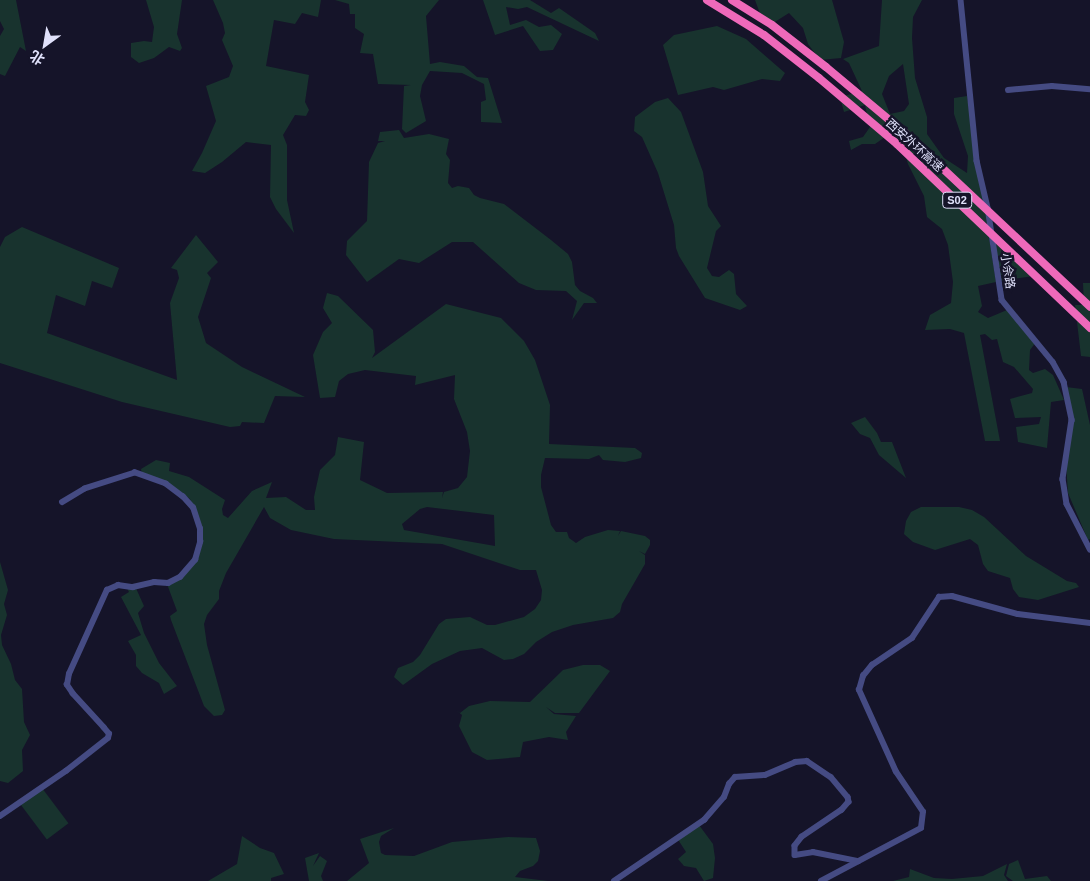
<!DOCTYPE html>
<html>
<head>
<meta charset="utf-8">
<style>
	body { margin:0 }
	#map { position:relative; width:1090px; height:881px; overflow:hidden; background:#151429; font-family:Arial,"Noto Sans SC",sans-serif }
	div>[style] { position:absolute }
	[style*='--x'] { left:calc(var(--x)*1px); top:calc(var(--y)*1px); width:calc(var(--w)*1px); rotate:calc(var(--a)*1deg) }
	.green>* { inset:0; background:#18332e; transform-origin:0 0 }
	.minor>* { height:5.5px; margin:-2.75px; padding:0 2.75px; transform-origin:2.75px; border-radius:2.75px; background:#454b83 }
	.highway>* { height:8px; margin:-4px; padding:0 4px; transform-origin:4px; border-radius:4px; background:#ee69ba }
	.highway-bridge>* { height:8px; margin:-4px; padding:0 4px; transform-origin:4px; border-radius:4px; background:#ee69ba }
	span { translate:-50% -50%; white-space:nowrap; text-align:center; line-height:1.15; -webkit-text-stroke:5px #151429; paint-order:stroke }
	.shield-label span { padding:1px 4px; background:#151429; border:1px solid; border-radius:4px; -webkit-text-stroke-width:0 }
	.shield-label { font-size:11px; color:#e0e1fb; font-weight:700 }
	.street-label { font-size:12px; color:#e0e1fb }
	.north { position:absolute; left:20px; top:20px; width:50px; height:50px; -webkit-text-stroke:4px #151429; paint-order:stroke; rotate:212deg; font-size:14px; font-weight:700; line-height:20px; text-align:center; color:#e0e1fb }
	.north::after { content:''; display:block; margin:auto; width:18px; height:22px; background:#e0e1fb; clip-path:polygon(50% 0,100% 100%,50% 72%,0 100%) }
</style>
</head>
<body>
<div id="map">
	<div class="green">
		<i style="clip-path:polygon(0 0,16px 0,26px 51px,20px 47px,5px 76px,0 74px,0 36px,4px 29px,0 21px)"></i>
		<i style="clip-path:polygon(146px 0,182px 0,177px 34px,182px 48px,180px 51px,169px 47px,154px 58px,139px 63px,131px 57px,131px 43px,144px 41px,152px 42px,154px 27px)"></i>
		<i style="clip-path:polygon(213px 0,321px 0,318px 17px,302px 13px,295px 24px,274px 20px,266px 66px,309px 75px,305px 102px,309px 110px,306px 116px,295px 115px,283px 135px,287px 145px,287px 200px,294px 233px,276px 209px,270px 197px,271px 145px,246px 142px,222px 162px,205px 173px,192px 171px,202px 153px,216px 121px,206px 86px,229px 77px,233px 66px,222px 40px,225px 33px,223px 23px)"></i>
		<i style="clip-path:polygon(335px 0,439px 0,426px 16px,430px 64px,440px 62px,464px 66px,477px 77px,488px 78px,502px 123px,481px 122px,481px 102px,486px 100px,484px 84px,462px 73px,430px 71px,422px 85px,420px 96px,426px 121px,406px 133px,402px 129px,404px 86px,411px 85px,378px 84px,373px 54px,360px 53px,364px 34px,355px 28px,355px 14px,350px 14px,349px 4px)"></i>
		<i style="clip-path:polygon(483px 0,530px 0,551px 13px,559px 8px,595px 33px,599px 41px,527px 7px,518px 9px,506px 7px,510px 25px,526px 20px,539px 27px,551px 25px,562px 34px,553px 50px,540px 51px,523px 26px,495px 35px)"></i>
		<i style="clip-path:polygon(755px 0,832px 0,844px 42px,841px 58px,820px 60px,808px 44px,803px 28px,789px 13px,770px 25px,762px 19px)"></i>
		<i style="clip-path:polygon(evenodd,882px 0,922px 0,913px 17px,912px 38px,915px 78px,927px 117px,927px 134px,944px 158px,967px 173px,968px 156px,954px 114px,954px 98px,967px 96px,996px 282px,978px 286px,982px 306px,978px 312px,988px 318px,1007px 310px,1036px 342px,1030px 350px,1029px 370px,1033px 373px,1045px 369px,1053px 375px,1064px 400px,1051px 402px,1047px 448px,1018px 442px,1016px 427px,1039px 424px,1041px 417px,1015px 418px,1010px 399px,1032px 393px,1033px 389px,1014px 367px,1003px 362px,997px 339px,992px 340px,985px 334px,980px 335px,1000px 441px,985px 441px,964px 333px,950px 329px,925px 330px,930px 315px,951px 303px,953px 282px,948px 245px,942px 229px,927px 217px,924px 196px,908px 164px,901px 141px,885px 137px,875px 144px,862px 144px,851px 150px,849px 141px,863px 137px,870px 127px,865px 105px,844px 112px,840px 97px,862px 91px,849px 63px,843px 59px,879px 46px,882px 0,903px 64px,909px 104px,904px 111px,890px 114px,882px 94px,889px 76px,903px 64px)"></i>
		<i style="clip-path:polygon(717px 26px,746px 39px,785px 73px,780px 81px,762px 79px,724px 90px,713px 87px,678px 95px,663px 45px,674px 35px)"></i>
		<i style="clip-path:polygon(668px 98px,681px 112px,703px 172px,708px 206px,721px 226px,716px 231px,707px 268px,712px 276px,719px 277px,729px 270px,734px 274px,736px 294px,747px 306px,740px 310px,705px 298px,679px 256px,676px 248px,674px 225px,658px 173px,642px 137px,634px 131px,635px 117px,655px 102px)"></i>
		<i style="clip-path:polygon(399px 130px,404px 138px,429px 134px,449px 139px,446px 154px,450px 160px,448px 183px,452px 188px,458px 186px,469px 188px,474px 195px,480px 198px,504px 204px,551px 240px,568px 254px,572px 262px,575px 285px,580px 291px,593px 298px,597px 303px,584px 303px,572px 320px,577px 301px,566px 291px,536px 290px,519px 283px,473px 242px,452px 242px,419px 263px,399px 259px,367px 282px,346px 255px,347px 241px,367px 221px,369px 162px,378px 143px,385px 141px,378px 141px,380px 132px)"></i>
		<i style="clip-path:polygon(22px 227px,119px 268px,112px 288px,92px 281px,85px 306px,56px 295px,47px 333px,177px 380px,170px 303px,179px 278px,177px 270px,171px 268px,196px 235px,218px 262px,207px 273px,211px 278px,198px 317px,206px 343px,242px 367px,305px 397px,275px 396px,264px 423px,242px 422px,240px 426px,230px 427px,122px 402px,0 363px,0 247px,5px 237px)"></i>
		<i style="clip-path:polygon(995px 241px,1034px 276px,999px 281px)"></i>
		<i style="clip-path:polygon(1083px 283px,1090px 283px,1090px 357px,1081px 356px,1075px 305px,1084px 305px)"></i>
		<i style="clip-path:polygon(evenodd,327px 293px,338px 296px,373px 330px,375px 352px,372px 358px,446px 304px,501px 318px,524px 341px,535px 360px,550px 405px,549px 444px,635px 448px,642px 453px,641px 458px,625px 462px,603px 460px,599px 455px,589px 459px,545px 458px,541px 475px,541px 487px,551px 525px,556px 532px,567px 532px,569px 538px,576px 543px,585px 537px,608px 530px,620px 531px,618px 536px,621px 531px,645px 536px,650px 540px,650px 545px,645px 554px,639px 551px,645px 555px,645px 564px,622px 604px,620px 612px,613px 618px,573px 625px,552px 632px,536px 642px,524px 654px,513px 659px,504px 660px,482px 648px,460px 651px,432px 664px,403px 685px,394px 677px,398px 668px,413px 662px,420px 655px,439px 624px,446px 619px,470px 617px,487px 625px,495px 625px,524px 617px,535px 609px,541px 600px,542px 590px,536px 570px,520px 570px,442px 544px,334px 539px,291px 530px,270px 518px,264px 507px,226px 573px,219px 591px,219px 599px,207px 615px,204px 624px,207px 645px,225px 710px,222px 715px,214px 716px,204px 706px,171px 620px,170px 616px,177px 611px,167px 584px,184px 574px,197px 558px,199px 520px,190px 499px,167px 482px,142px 474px,141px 469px,156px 460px,170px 463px,169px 471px,189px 477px,225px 500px,222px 509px,223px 515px,228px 518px,252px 491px,272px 482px,266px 498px,286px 497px,306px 510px,315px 510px,314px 497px,320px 470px,335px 455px,338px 437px,364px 442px,360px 480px,387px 493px,443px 492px,442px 498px,444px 492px,458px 488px,467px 477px,470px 451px,467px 432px,454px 399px,455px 375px,415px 385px,416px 376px,365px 370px,348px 374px,339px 381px,335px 397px,320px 398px,313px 355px,323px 332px,332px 323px,323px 308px,327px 293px,427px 507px,494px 515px,495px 546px,404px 530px,402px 524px,420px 509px,427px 507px)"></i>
		<i style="clip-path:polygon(1066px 387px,1082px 389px,1090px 425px,1090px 539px,1088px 540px,1068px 493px,1066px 464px,1071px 424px)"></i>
		<i style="clip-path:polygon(865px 417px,877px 433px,881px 442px,892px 442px,906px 478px,879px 455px,870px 438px,860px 434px,851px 423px)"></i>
		<i style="clip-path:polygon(921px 507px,959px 507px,972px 510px,984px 517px,1026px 556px,1067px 581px,1076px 583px,1079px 587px,1038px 600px,1019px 597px,1013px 589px,1010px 578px,988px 571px,983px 564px,978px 545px,970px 539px,935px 550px,913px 542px,904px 534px,906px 521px,911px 512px)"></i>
		<i style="clip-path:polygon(0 562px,8px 590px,4px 604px,7px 615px,1px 635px,2px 645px,11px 664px,15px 680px,22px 689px,24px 722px,30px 735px,22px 750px,23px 771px,8px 783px,0 781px)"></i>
		<i style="clip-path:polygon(135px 586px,144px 606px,138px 613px,144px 633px,159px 663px,177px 686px,164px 694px,159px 683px,142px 673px,136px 666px,136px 655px,128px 641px,141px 635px,121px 597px,129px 592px,127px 588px)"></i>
		<i style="clip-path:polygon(583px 665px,600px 665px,610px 671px,579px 713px,555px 713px,546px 707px,554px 714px,576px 716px,566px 732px,568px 740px,549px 737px,523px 742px,520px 757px,487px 760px,472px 752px,459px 726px,462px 715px,456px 710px,460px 713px,469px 706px,490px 701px,530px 702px,563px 670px)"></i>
		<i style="left:42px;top:788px;width:44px;height:27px;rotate:53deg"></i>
		<i style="clip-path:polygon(699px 825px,713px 844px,715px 858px,713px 878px,704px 881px,696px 868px,684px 866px,678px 859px,686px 852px,677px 838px)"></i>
		<i style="clip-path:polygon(394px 828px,381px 836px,379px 842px,381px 853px,385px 855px,414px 856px,452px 842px,508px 837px,536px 838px,540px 851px,538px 861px,533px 866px,520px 871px,515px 877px,548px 881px,347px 881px,369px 863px,360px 839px)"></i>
		<i style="clip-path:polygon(242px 836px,260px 848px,274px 853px,284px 874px,271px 878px,271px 881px,208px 881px,237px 864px)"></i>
		<i style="clip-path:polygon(319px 853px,313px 866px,320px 856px,327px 861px,321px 876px,323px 881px,309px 881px,305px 858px)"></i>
		<i style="clip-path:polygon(1018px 860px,1025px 879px,1047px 876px,1051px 881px,1013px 881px,1006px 876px,1009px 864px)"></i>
		<i style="clip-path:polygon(1007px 864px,1004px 875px,1008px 881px,893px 881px,909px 877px,910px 869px,934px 878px,952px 879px,983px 876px)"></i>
	</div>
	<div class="minor">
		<i style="--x:961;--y:0;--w:162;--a:84.3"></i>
		<i style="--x:977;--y:161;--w:48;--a:76.8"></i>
		<i style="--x:988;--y:208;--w:93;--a:81.3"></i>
		<i style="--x:1002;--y:300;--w:80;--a:50.6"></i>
		<i style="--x:1053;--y:362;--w:23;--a:61"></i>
		<i style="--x:1064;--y:382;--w:39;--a:78"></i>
		<i style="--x:1072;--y:420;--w:60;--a:98.7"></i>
		<i style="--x:1063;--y:479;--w:25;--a:81"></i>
		<i style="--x:1067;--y:504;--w:51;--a:62.9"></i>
		<i style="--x:1008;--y:90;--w:44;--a:-5.2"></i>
		<i style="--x:1052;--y:86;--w:38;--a:5"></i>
		<i style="--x:0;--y:816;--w:80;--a:-34.3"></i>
		<i style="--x:66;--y:771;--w:53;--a:-38.2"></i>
		<i style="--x:108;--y:738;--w:4;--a:-76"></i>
		<i style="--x:109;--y:734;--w:8;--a:-130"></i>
		<i style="--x:104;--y:728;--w:46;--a:-132.4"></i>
		<i style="--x:73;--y:694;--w:11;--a:-124"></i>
		<i style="--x:67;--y:685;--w:11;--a:-80"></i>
		<i style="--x:69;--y:674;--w:92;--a:-65.7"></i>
		<i style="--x:107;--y:590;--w:12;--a:-24"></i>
		<i style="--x:118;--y:585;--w:15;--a:8"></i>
		<i style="--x:133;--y:587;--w:22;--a:-13"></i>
		<i style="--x:154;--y:582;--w:14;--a:4"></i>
		<i style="--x:168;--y:583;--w:13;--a:-27"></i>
		<i style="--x:180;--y:577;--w:23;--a:-49"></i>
		<i style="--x:195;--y:560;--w:19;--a:-74"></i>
		<i style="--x:200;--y:542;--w:13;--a:-90"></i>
		<i style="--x:200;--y:529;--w:22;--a:-108"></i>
		<i style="--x:193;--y:508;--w:15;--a:-132"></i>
		<i style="--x:183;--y:497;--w:21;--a:-143"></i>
		<i style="--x:166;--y:484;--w:33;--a:-160"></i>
		<i style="--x:135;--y:473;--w:52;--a:162.3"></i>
		<i style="--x:85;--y:489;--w:26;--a:149"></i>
		<i style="--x:614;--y:881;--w:109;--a:-34.1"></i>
		<i style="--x:704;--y:820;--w:30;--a:-49"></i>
		<i style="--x:724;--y:797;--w:14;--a:-69"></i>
		<i style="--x:729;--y:784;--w:9;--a:-49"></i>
		<i style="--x:735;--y:777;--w:30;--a:-4"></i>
		<i style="--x:765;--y:775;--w:33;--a:-23"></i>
		<i style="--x:795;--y:762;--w:12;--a:-5"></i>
		<i style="--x:807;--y:761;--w:29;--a:34"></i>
		<i style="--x:831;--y:777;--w:26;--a:50"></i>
		<i style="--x:848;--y:797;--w:5;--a:79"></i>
		<i style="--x:849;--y:802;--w:11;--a:131"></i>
		<i style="--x:842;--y:810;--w:48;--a:146"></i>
		<i style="--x:802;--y:837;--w:11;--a:128"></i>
		<i style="--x:795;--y:846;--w:9;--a:90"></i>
		<i style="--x:795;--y:855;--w:18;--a:-9"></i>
		<i style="--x:813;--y:852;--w:46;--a:11.3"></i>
		<i style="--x:821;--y:881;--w:113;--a:-27.9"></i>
		<i style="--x:921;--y:828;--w:16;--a:-83"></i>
		<i style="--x:923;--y:812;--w:48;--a:-124"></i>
		<i style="--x:896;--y:772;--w:90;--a:-114.3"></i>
		<i style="--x:859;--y:690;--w:15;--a:-74"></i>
		<i style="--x:863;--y:676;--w:14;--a:-51"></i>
		<i style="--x:872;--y:665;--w:48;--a:-34"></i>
		<i style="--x:912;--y:638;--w:49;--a:-56.6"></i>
		<i style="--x:939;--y:597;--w:13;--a:-4"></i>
		<i style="--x:952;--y:596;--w:68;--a:15.3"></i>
		<i style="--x:1018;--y:614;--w:73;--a:7.1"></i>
	</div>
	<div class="highway">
		<i style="--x:707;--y:0;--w:67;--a:31.6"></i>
		<i style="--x:764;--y:35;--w:70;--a:38"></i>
		<i style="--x:732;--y:0;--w:47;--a:32"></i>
		<i style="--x:772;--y:25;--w:68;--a:37.9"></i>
	</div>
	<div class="highway-bridge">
		<i style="--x:826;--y:67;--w:103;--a:39.9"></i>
		<i style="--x:905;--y:133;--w:254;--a:43.2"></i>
		<i style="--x:819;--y:78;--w:102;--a:40.2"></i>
		<i style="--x:897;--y:144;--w:267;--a:43.6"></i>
	</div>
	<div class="shield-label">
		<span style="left:957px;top:200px">S02</span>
	</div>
	<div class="street-label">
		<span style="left:914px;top:146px;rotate:42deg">西安外环高速</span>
		<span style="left:1007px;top:271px;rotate:81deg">小佘路</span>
	</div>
	<div class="north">北</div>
</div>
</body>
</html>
